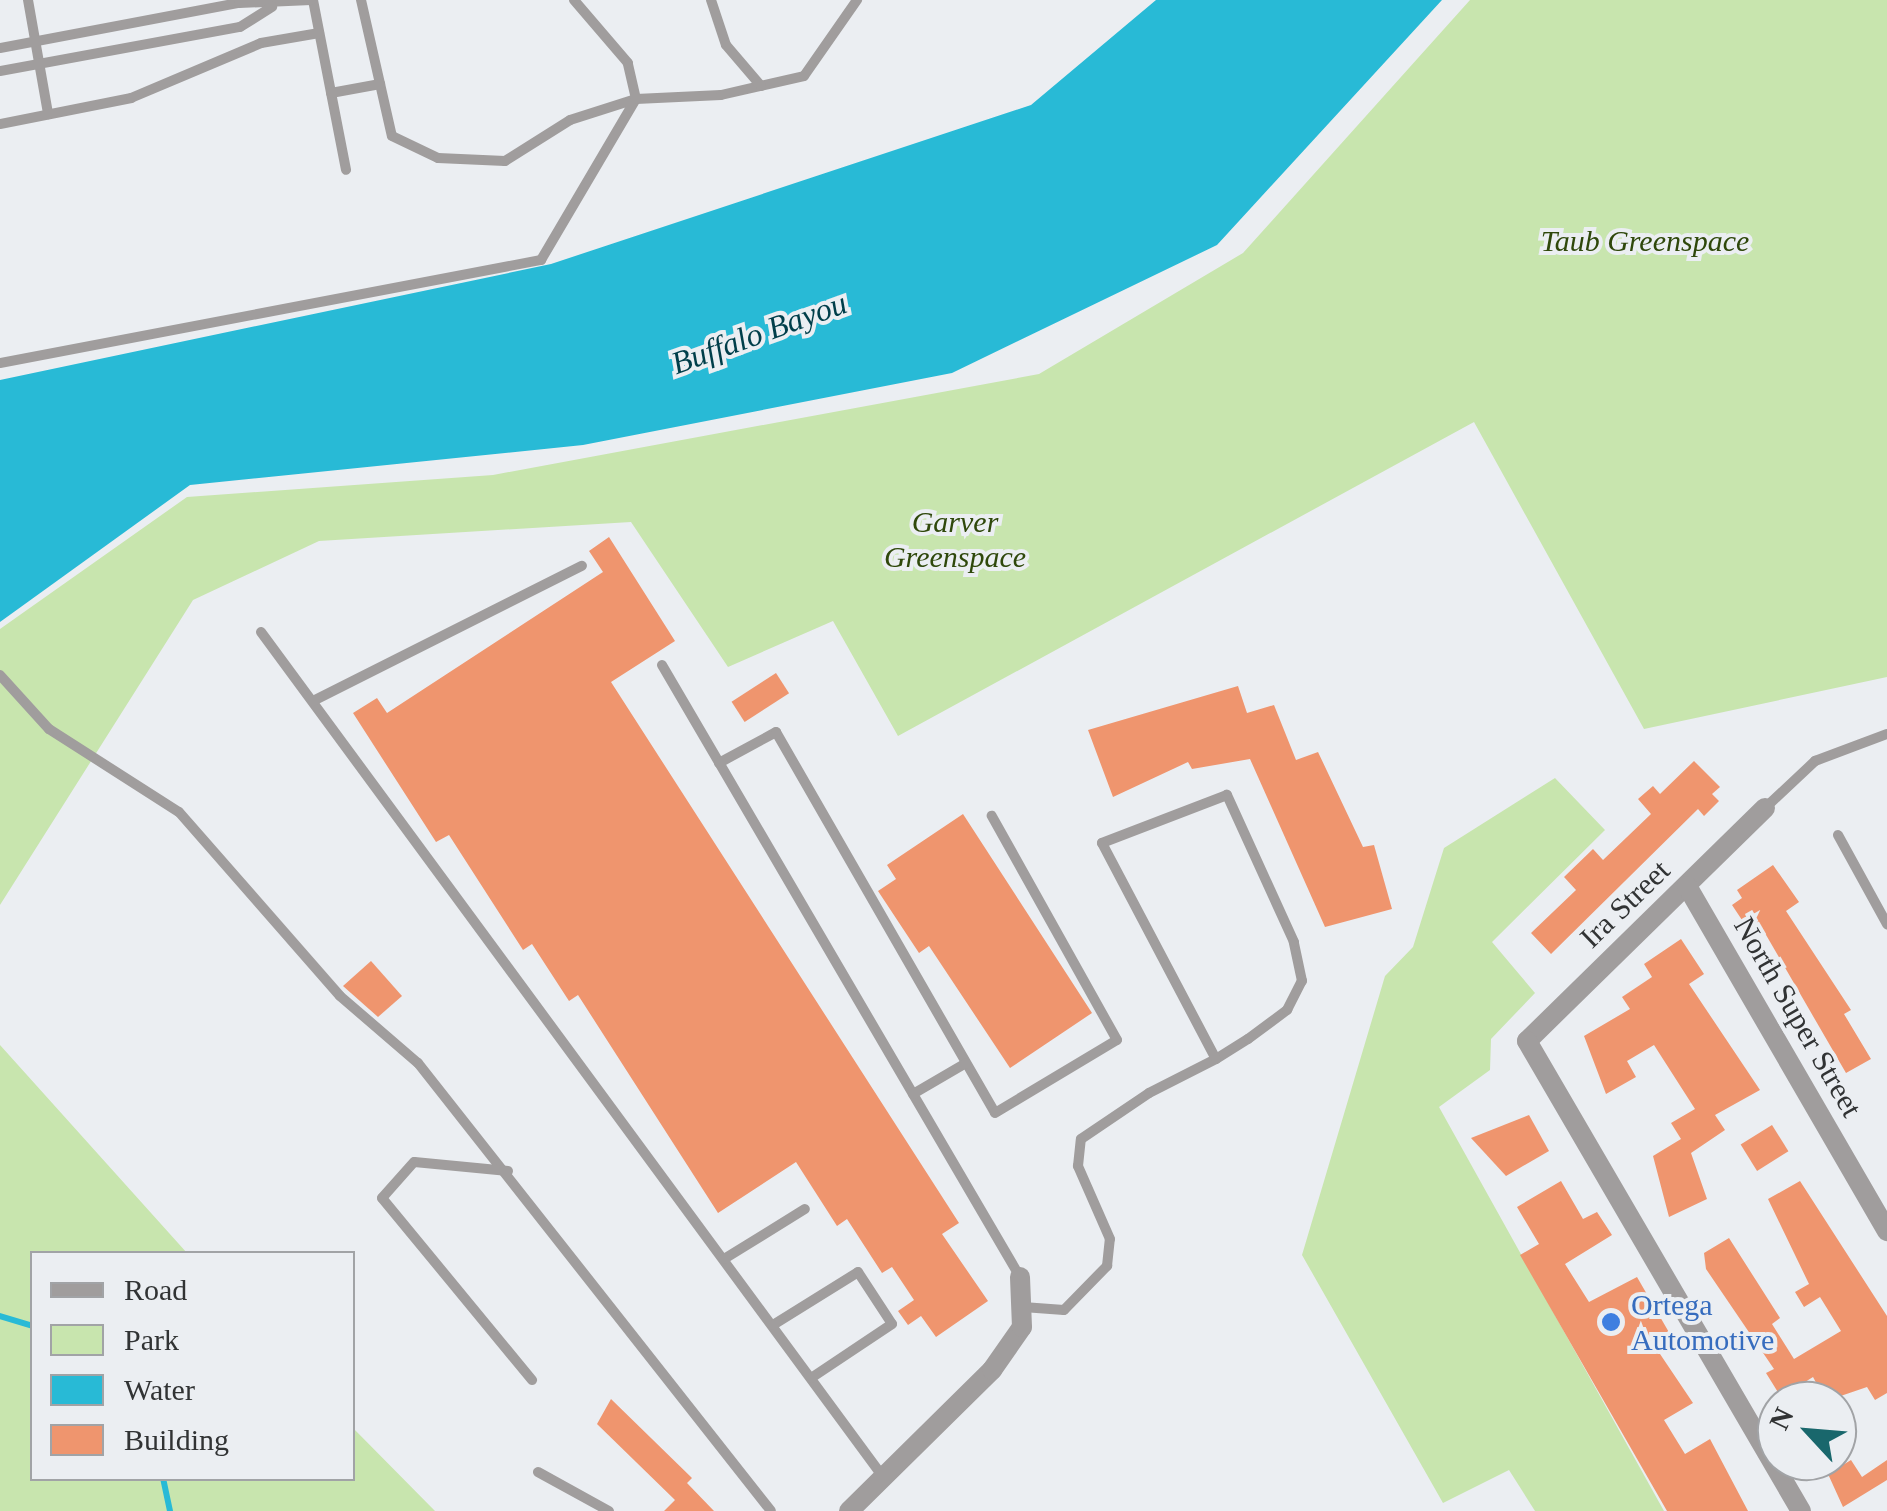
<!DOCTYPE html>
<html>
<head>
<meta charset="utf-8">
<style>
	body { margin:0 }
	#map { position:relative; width:1887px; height:1511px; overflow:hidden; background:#ebeef2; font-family:Georgia,serif }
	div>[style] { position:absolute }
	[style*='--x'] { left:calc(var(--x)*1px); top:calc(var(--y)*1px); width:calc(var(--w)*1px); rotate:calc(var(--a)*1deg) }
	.green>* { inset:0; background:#c8e5ae }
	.water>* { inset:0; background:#28bad6 }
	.stream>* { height:6px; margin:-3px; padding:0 3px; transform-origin:3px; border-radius:3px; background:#28bad6 }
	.building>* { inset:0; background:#ef956e; transform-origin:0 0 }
	.service>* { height:10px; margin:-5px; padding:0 5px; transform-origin:5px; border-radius:5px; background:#a09d9d }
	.minor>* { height:20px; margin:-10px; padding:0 10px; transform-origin:10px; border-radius:10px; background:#a09d9d }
	.dots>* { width:28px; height:28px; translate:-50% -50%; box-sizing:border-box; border:5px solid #ebeef2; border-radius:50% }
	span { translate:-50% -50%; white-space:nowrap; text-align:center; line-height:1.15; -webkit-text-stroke:8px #ebeef2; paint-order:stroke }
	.park-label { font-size:30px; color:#2f480b; font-style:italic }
	.street-label { font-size:30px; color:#313334 }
	.shop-label { font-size:30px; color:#366cbe }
	.left { translate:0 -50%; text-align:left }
	.water-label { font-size:32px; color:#003e4a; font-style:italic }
	.legend { position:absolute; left:30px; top:1251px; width:325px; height:230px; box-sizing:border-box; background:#ebeef2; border:2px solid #a1a3a6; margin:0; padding:12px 18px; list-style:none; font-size:30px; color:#313334 }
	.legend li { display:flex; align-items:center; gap:20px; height:50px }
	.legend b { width:50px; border:2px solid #a1a3a6 }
	.north { position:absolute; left:1757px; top:1381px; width:100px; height:100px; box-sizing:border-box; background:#ebeef2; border:2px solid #a1a3a6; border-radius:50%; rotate:296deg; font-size:28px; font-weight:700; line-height:40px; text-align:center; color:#313334 }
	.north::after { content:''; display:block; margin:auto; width:35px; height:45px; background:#19676c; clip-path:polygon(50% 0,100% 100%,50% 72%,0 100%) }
</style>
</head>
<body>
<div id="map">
	<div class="green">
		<i style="clip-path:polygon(1470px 0,1887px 0,1887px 677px,1644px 729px,1474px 422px,898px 736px,833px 621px,728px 667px,631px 522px,319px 541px,193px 600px,0 905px,0 629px,187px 497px,493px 475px,1039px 374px,1243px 253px)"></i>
		<i style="clip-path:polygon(1555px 778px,1605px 830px,1492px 942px,1535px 993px,1491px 1039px,1490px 1070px,1439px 1107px,1664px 1511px,1535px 1511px,1509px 1470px,1443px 1503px,1302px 1255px,1385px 976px,1413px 947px,1444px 848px)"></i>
		<i style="clip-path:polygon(0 1045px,187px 1253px,32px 1254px,32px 1478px,352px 1478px,353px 1428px,435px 1511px,0 1511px)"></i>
	</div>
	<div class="water">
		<i style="clip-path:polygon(1156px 0,1442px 0,1217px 245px,952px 373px,583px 445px,190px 485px,0 622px,0 380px,551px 264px,1031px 105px)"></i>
	</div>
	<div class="stream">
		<i style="--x:0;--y:1316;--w:34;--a:17"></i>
		<i style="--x:163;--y:1478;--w:34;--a:78"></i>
	</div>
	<div class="building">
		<i style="clip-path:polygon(609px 537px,675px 641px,611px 682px,959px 1223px,942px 1234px,988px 1301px,936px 1337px,921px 1316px,908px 1325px,898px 1311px,914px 1300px,892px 1267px,882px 1273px,847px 1219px,837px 1226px,796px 1162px,718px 1213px,578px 995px,569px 1001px,532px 944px,523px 950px,449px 835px,436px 842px,353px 713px,377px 698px,387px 713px,603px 572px,589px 551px)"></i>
		<i style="left:776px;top:673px;width:24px;height:53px;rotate:57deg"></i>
		<i style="clip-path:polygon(1238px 686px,1247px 713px,1274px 705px,1296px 760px,1318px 752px,1363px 847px,1374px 845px,1392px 909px,1325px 927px,1250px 759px,1192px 769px,1188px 762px,1113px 797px,1088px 730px)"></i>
		<i style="clip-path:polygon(1694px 761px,1720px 787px,1712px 794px,1719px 801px,1704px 816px,1698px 809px,1551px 954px,1531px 933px,1576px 890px,1564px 877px,1593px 849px,1603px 860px,1651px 814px,1638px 799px,1653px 786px,1660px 794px)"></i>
		<i style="clip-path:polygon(963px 814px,1092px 1013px,1010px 1068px,929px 946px,919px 953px,878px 891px,896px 879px,887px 865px)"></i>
		<i style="clip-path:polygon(1773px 865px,1799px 902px,1786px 911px,1851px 1010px,1844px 1014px,1871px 1059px,1846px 1073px,1762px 928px,1752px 935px,1732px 905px,1742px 898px,1737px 890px)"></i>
		<i style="clip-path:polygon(1681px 939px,1704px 974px,1689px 984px,1760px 1090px,1715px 1115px,1725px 1130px,1691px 1153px,1707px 1199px,1669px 1217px,1653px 1156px,1681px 1139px,1671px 1123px,1695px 1109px,1654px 1045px,1627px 1061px,1636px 1077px,1606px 1094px,1584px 1036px,1630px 1009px,1622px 997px,1652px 977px,1644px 964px)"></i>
		<i style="clip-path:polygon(371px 961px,402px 996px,378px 1017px,343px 986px)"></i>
		<i style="clip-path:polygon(1529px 1115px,1549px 1151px,1506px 1176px,1471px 1138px)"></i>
		<i style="left:1772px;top:1125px;width:31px;height:37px;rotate:58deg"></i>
		<i style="clip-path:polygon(1561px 1181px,1583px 1219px,1597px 1212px,1612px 1235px,1565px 1264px,1589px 1302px,1637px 1277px,1674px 1341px,1658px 1351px,1693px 1403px,1664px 1420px,1685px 1454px,1710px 1439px,1748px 1511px,1667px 1511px,1520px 1255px,1539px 1244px,1517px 1207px)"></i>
		<i style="clip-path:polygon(1800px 1181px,1887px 1316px,1887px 1393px,1875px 1400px,1867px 1387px,1826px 1401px,1813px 1377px,1781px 1397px,1766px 1373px,1774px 1369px,1706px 1269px,1704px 1253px,1729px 1238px,1780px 1318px,1772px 1324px,1794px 1359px,1841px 1331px,1820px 1297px,1804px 1307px,1795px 1292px,1809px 1284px,1768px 1199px)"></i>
		<i style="clip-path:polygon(611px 1399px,692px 1478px,687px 1483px,714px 1511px,664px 1511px,675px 1500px,597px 1424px)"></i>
		<i style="clip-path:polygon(1851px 1460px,1862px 1477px,1887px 1460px,1887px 1480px,1843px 1507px,1828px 1474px)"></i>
	</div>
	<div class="service">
		<i style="--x:28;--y:0;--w:116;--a:80"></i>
		<i style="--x:313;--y:0;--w:173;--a:79"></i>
		<i style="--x:361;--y:0;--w:139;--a:77.2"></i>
		<i style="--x:392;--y:136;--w:51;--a:25.6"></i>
		<i style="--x:438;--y:158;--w:67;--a:2.6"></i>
		<i style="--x:505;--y:161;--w:77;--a:-32.2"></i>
		<i style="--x:570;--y:120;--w:69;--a:-17.7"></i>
		<i style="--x:636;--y:99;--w:85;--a:-2.7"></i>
		<i style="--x:721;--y:95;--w:85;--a:-12.9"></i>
		<i style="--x:804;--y:76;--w:93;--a:-55.1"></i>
		<i style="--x:711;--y:0;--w:47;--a:71.6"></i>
		<i style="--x:726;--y:45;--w:54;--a:49.5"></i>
		<i style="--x:0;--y:48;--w:243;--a:-10.7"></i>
		<i style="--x:239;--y:3;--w:72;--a:-2.4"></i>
		<i style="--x:0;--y:71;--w:244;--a:-10.4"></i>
		<i style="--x:240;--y:27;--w:38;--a:-32"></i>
		<i style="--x:331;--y:93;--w:50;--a:-10.4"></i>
		<i style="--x:0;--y:124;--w:134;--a:-11.2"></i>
		<i style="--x:131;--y:98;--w:141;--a:-22.9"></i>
		<i style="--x:261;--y:43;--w:59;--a:-9.8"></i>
		<i style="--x:0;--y:363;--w:551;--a:-10.78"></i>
		<i style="--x:541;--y:260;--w:187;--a:-59.5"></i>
		<i style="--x:636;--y:99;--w:37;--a:-103"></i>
		<i style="--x:628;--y:63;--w:83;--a:-130.6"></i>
		<i style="--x:261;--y:632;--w:1049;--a:53.64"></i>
		<i style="--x:662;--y:665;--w:709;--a:59.67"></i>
		<i style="--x:0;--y:675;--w:73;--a:47.8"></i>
		<i style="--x:49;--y:729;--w:154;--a:32.6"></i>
		<i style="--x:179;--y:812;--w:244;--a:48.8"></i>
		<i style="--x:340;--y:996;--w:103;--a:40.7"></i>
		<i style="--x:418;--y:1063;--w:570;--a:51.76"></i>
		<i style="--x:313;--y:701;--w:301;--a:-26.7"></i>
		<i style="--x:719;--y:763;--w:65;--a:-28.5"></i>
		<i style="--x:776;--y:732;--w:439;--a:60.1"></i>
		<i style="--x:995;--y:1113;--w:142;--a:-30.9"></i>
		<i style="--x:1117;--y:1040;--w:257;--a:-119.2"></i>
		<i style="--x:1765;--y:808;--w:69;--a:-43.2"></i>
		<i style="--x:1815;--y:761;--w:77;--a:-20.6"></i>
		<i style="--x:1838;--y:835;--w:102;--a:61.2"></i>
		<i style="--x:913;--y:1094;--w:61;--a:-30.3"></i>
		<i style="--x:508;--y:1171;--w:94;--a:-174.5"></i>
		<i style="--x:414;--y:1162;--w:48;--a:131.6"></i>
		<i style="--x:382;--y:1198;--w:236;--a:50.5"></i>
		<i style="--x:724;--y:1259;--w:95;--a:-31.7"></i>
		<i style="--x:1023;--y:1307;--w:41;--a:4.2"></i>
		<i style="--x:1064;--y:1310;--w:62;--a:-45.7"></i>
		<i style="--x:1107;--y:1266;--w:27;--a:-84"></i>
		<i style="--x:1110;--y:1239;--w:80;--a:-113.7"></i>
		<i style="--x:1078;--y:1166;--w:27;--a:-84"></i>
		<i style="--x:1081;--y:1139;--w:82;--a:-34.1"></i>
		<i style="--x:1149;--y:1093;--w:75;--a:-26.9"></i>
		<i style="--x:1216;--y:1059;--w:38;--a:-32"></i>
		<i style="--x:1248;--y:1039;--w:49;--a:-36.6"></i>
		<i style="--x:1287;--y:1010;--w:33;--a:-63"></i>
		<i style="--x:1302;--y:981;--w:40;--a:-102"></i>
		<i style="--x:1294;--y:942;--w:162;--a:-114.5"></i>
		<i style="--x:1227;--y:795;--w:134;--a:159"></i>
		<i style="--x:1102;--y:843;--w:244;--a:62.2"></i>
		<i style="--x:773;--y:1325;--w:100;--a:-31.9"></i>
		<i style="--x:858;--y:1272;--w:62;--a:56.8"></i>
		<i style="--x:892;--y:1324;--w:97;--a:146.3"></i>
		<i style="--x:538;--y:1472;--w:81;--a:28.8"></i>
	</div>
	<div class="minor">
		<i style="--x:1765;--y:808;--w:333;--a:135.6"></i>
		<i style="--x:1527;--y:1041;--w:544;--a:59.76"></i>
		<i style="--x:1687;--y:886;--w:399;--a:59.9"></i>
		<i style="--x:849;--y:1511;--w:201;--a:-44.6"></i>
		<i style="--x:992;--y:1370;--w:52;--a:-55.1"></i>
		<i style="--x:1022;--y:1327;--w:50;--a:-92.3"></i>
	</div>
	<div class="dots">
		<i style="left:1611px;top:1322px;background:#3f7fe0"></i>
	</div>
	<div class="park-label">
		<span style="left:1645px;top:241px">Taub Greenspace</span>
		<span style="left:955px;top:539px">Garver<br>Greenspace</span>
	</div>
	<div class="street-label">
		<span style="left:1625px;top:904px;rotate:-44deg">Ira Street</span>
		<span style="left:1798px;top:1017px;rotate:60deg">North Super Street</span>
	</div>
	<div class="shop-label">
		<span class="left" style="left:1631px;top:1322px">Ortega<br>Automotive</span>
	</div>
	<div class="water-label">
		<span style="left:759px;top:333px;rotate:-20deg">Buffalo Bayou</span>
	</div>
	<ul class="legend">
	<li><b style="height:12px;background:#a09d9d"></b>Road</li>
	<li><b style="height:28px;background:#c8e5ae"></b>Park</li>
	<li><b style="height:28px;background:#28bad6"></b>Water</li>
	<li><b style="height:28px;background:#ef956e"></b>Building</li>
	</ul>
	<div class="north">N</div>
</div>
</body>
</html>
